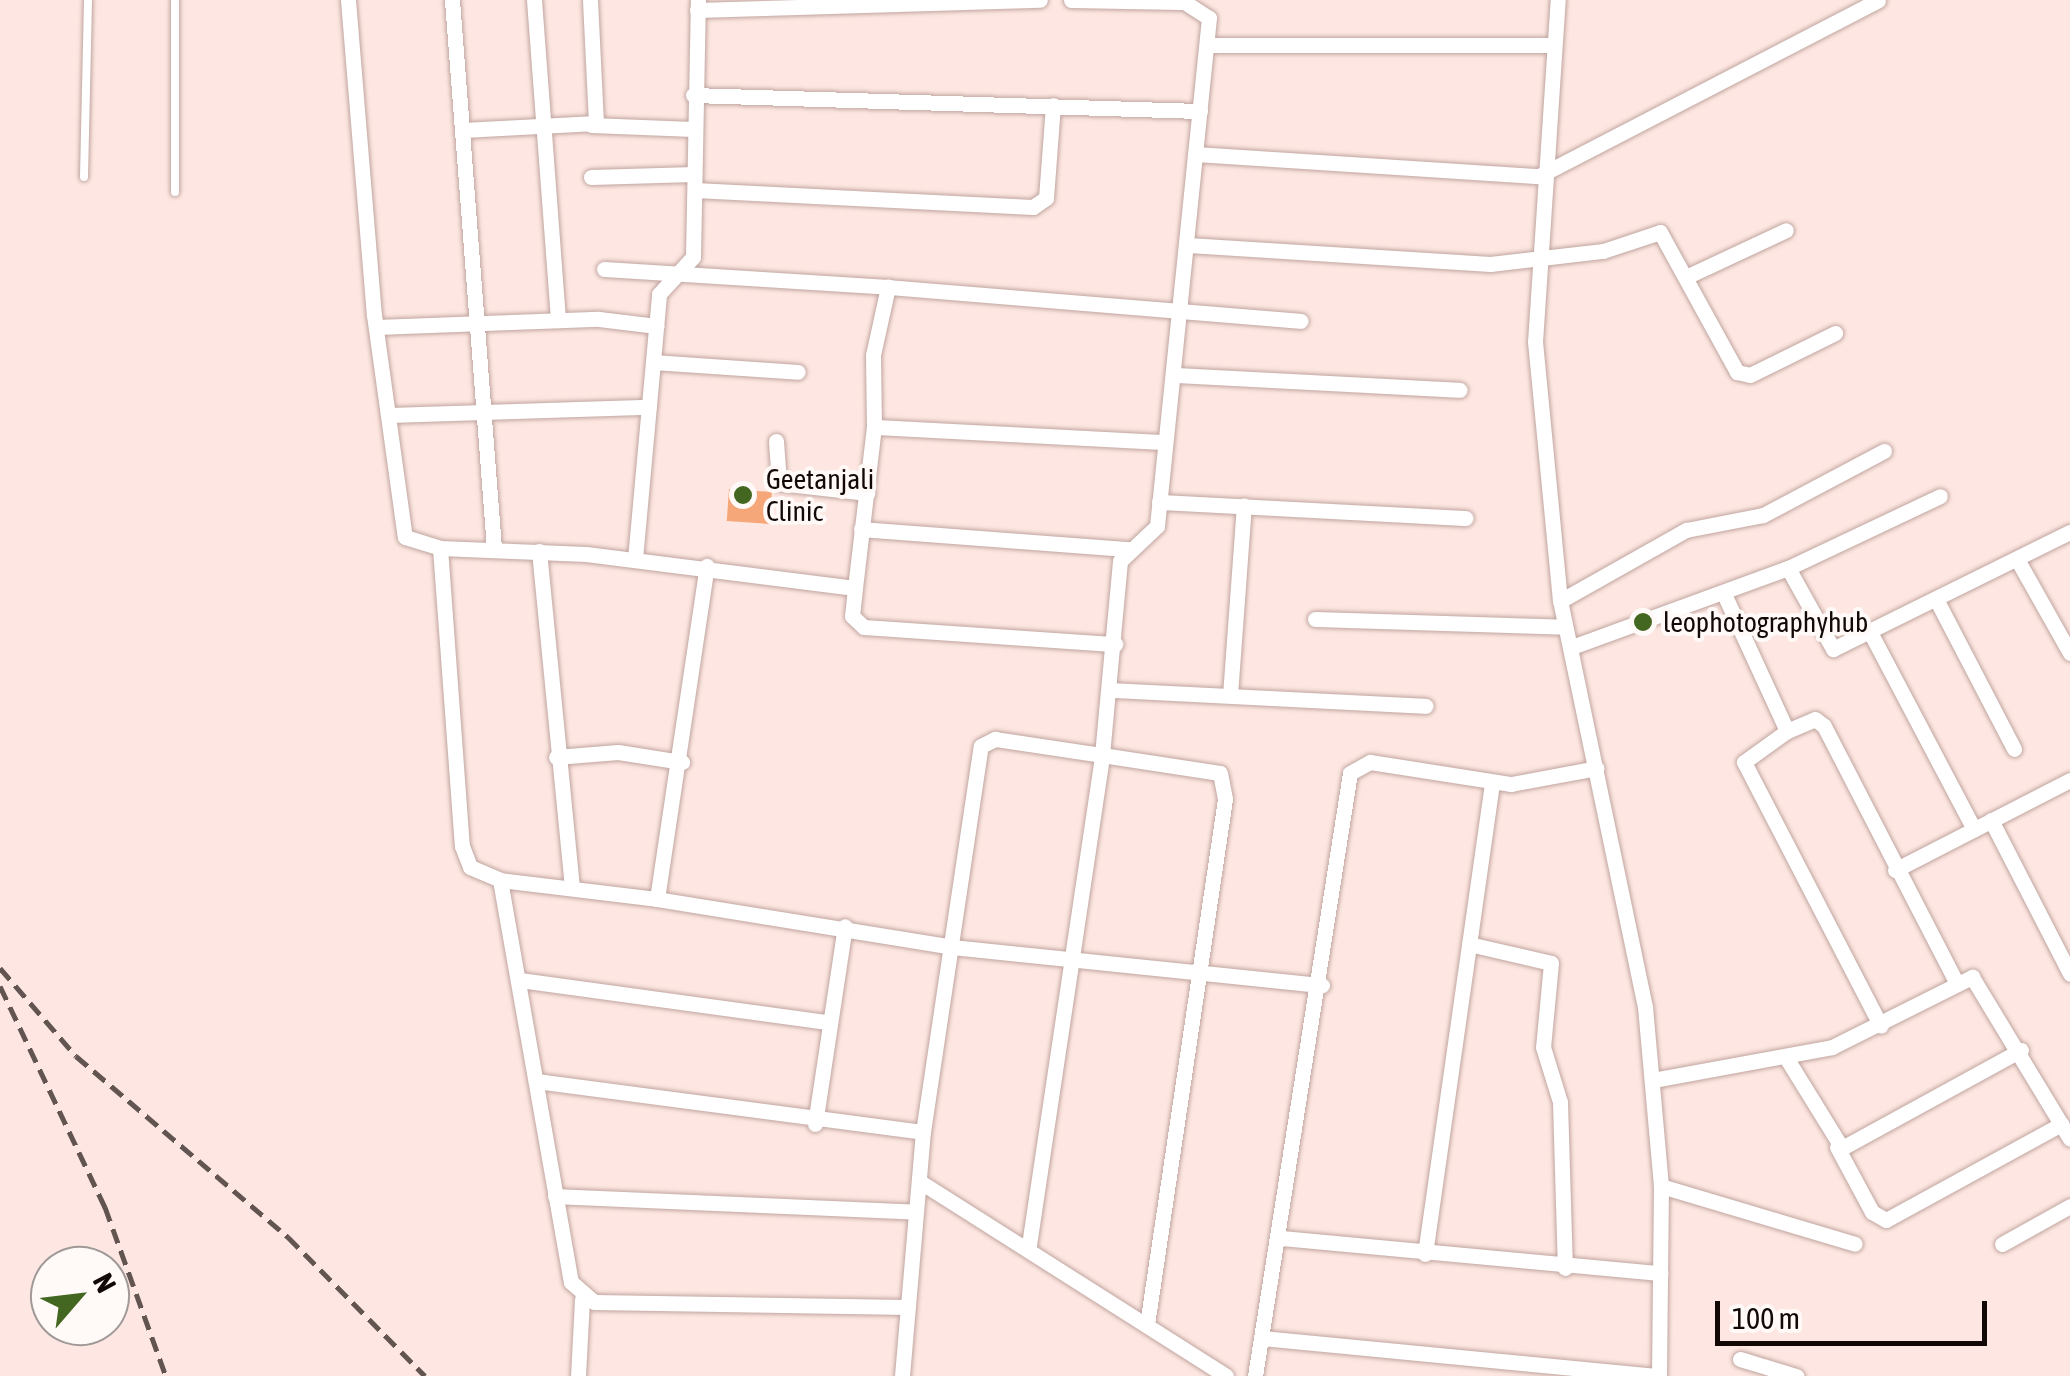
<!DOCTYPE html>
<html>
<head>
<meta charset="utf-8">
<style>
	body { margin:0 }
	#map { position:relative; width:2070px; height:1376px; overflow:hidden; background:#fee7e2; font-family:"Asap Condensed",sans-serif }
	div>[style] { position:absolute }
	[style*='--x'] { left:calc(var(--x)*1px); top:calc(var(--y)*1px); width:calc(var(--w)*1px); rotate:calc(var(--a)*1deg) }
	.building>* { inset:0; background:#f6a779; transform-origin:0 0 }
	.roads { filter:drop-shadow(0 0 2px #c0a59f) drop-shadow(0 0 2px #c0a59f) }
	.service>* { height:8px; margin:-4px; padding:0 4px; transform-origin:4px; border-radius:4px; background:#fff }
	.minor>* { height:15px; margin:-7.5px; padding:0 7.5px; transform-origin:7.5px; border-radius:7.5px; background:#fff }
	.rail>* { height:5px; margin-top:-2.5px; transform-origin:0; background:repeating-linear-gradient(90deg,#615451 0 15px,transparent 0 23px) }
	.dots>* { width:28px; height:28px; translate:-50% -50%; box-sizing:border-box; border:5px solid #fff9f7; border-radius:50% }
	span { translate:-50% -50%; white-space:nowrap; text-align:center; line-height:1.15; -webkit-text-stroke:8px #fff9f7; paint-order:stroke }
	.poi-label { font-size:28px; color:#120907 }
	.left { translate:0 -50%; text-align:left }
	.north { position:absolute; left:30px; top:1246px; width:100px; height:100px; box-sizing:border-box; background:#fff9f7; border:2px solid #a09997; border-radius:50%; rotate:62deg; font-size:28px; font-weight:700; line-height:40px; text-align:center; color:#120907 }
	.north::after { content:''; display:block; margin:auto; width:35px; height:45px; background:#436720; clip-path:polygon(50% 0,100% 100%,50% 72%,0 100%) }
	.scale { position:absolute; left:1715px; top:1301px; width:272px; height:45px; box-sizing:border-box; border:5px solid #120907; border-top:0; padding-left:12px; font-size:30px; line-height:35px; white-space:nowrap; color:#120907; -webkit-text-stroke:8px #fff9f7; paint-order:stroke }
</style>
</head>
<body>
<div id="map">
	<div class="building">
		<i style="left:729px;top:489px;width:43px;height:32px;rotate:4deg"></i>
	</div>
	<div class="roads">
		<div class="service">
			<i style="--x:84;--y:177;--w:177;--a:-88.7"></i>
			<i style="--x:175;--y:192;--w:192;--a:-90"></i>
		</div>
		<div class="minor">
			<i style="--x:348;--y:0;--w:316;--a:85.3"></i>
			<i style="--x:374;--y:315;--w:224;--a:82.1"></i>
			<i style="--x:405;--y:537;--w:37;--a:17"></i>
			<i style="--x:440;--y:548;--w:299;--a:85.8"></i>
			<i style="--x:462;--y:846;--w:22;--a:69"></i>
			<i style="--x:470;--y:867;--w:33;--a:23"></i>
			<i style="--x:500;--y:880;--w:408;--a:80"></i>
			<i style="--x:571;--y:1282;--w:30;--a:41"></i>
			<i style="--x:594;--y:1302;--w:314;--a:0.9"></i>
			<i style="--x:452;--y:0;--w:550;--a:85.62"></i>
			<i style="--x:534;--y:0;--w:321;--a:85.7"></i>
			<i style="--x:1071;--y:0;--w:110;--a:1"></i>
			<i style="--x:697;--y:10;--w:343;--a:-1.7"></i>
			<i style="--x:1207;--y:45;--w:346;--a:0"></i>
			<i style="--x:693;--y:95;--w:507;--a:1.81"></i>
			<i style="--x:591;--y:125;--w:102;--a:2.2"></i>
			<i style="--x:463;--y:130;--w:133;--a:-3"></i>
			<i style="--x:596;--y:123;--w:123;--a:-92.8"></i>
			<i style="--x:1195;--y:154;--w:345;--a:3.7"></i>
			<i style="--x:1539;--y:176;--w:382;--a:-27.4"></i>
			<i style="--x:591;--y:177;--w:103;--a:-1.7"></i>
			<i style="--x:695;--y:190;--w:338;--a:2.9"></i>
			<i style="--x:1033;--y:207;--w:16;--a:-35"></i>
			<i style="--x:1046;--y:198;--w:93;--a:-85.7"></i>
			<i style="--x:1188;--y:245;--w:303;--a:3.6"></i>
			<i style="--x:1490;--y:264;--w:114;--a:-6.6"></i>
			<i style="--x:1603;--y:251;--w:60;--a:-18.4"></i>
			<i style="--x:1660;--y:232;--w:160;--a:61.2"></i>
			<i style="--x:1737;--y:372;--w:13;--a:13"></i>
			<i style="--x:1750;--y:375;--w:95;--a:-26.3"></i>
			<i style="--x:604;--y:269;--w:285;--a:3.6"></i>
			<i style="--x:1688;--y:276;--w:108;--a:-25.1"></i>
			<i style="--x:376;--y:327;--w:223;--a:-2.1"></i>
			<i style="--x:599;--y:319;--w:58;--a:6.9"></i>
			<i style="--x:653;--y:362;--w:145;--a:3.9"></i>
			<i style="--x:1174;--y:375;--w:286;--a:3"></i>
			<i style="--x:389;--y:415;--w:260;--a:-1.8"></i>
			<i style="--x:874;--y:427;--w:72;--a:-90.8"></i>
			<i style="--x:873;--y:355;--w:70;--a:-77.6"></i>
			<i style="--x:888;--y:287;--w:414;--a:4.7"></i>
			<i style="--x:776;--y:441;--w:42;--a:85.9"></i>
			<i style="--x:779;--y:483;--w:89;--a:6.5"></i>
			<i style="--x:1159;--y:502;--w:307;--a:3"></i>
			<i style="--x:861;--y:529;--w:268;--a:4.3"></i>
			<i style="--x:440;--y:548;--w:146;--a:2.4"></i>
			<i style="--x:586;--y:554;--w:271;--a:7.2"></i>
			<i style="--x:855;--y:588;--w:162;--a:-83.3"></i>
			<i style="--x:874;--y:427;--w:290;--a:3"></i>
			<i style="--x:539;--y:551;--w:336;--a:84.4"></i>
			<i style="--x:635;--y:559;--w:266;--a:-84.8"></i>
			<i style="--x:659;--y:294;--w:50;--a:-47.4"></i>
			<i style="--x:693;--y:257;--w:257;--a:-88.9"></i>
			<i style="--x:2017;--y:559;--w:108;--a:60.6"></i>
			<i style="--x:1788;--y:568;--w:93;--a:60.9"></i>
			<i style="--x:1833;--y:649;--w:264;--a:-26.3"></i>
			<i style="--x:855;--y:588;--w:28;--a:96"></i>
			<i style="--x:852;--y:616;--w:16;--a:43"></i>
			<i style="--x:864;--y:627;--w:252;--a:3.9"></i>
			<i style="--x:1724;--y:594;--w:151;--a:65.3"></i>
			<i style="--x:1787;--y:731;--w:30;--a:-23"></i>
			<i style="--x:1815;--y:719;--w:11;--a:38"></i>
			<i style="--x:1824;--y:726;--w:288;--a:62.7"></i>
			<i style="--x:1936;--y:599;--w:169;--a:62.5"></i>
			<i style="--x:1560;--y:601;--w:145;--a:-29.4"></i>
			<i style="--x:1686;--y:530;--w:78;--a:-11"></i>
			<i style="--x:1763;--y:515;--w:137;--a:-27.9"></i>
			<i style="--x:1315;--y:619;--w:250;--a:1.8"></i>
			<i style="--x:1870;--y:632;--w:223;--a:62.2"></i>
			<i style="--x:1572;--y:647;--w:230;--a:-20.1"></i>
			<i style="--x:1788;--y:568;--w:168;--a:-25.3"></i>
			<i style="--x:1112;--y:690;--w:314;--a:2.9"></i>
			<i style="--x:1230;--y:695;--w:190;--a:-85.8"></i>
			<i style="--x:1787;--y:731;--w:53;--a:144.2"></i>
			<i style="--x:1744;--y:762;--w:297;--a:62.6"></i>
			<i style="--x:556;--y:757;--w:62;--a:-4.6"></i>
			<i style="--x:618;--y:752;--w:65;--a:8.9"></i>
			<i style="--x:1991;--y:820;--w:173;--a:62.8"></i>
			<i style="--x:1895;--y:870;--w:197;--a:-27.2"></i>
			<i style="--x:500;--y:880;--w:158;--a:6.9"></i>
			<i style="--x:657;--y:899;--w:337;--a:-81.5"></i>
			<i style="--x:657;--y:899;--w:299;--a:9.2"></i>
			<i style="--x:952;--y:947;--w:372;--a:5.9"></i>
			<i style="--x:1469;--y:944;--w:84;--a:13"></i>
			<i style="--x:1551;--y:963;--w:84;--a:95.4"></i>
			<i style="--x:1543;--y:1047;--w:58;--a:72.8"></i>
			<i style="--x:1560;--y:1102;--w:166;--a:88.3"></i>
			<i style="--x:520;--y:980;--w:310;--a:7.8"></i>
			<i style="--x:1787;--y:1059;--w:105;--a:58.3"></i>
			<i style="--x:1842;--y:1148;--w:204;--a:-28.7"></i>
			<i style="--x:1653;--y:1080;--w:182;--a:-10.4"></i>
			<i style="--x:1832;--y:1047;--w:157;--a:-26.6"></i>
			<i style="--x:1972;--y:977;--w:189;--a:58.8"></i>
			<i style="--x:536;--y:1081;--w:390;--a:7.5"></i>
			<i style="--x:815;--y:1124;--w:200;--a:-81.4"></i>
			<i style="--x:1837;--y:1147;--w:74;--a:61.7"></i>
			<i style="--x:1872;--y:1212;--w:16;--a:30"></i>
			<i style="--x:1886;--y:1220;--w:200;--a:-28.7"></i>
			<i style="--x:922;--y:1183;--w:360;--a:32.4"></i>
			<i style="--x:1661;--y:1186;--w:202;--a:16.6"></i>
			<i style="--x:555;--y:1196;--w:361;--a:2.5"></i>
			<i style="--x:1281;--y:1238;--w:381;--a:5.3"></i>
			<i style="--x:2002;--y:1244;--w:78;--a:-29.2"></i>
			<i style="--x:1029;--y:1245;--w:495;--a:-81.5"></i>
			<i style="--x:1102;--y:755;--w:119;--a:8.7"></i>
			<i style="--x:1220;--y:773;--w:26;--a:79"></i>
			<i style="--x:1225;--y:799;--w:525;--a:98.44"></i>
			<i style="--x:1425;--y:1254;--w:476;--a:-81.9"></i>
			<i style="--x:1262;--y:1338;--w:399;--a:5.5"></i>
			<i style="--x:1659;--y:1376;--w:190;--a:-89.4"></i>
			<i style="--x:1661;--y:1186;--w:180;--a:-95.1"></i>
			<i style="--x:1645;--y:1007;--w:415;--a:-101.8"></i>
			<i style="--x:1560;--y:601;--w:260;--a:-95.5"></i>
			<i style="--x:1535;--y:342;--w:343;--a:-86.2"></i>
			<i style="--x:1740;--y:1359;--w:59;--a:16.9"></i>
			<i style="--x:578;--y:1376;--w:77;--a:-87"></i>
			<i style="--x:902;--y:1376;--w:245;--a:-85.1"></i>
			<i style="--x:923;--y:1132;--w:390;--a:-81.5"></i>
			<i style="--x:981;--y:746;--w:16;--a:-27"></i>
			<i style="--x:995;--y:739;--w:108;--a:8.5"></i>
			<i style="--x:1102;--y:755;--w:195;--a:-84.7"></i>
			<i style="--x:1120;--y:561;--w:51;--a:-43.4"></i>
			<i style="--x:1157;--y:526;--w:511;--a:-84.16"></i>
			<i style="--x:1209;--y:18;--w:33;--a:-147"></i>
			<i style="--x:1255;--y:1376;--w:610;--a:-81.05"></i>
			<i style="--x:1350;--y:773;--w:23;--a:-29"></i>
			<i style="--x:1370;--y:762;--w:143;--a:8.9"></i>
			<i style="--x:1511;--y:784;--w:87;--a:-10.5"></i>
		</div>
	</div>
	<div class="rail">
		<i style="--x:0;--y:968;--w:116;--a:49.2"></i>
		<i style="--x:76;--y:1056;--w:279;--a:40.5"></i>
		<i style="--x:288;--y:1237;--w:195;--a:45.4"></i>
		<i style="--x:0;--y:986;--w:245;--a:64.6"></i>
		<i style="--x:105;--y:1207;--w:180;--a:70.2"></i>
	</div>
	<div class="dots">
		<i style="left:743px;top:495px;background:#436720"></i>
		<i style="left:1643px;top:622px;background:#436720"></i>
	</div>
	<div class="poi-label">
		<span class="left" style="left:766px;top:495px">Geetanjali<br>Clinic</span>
		<span class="left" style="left:1663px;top:622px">leophotographyhub</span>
	</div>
	<div class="north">N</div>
	<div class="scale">100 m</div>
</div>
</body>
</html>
